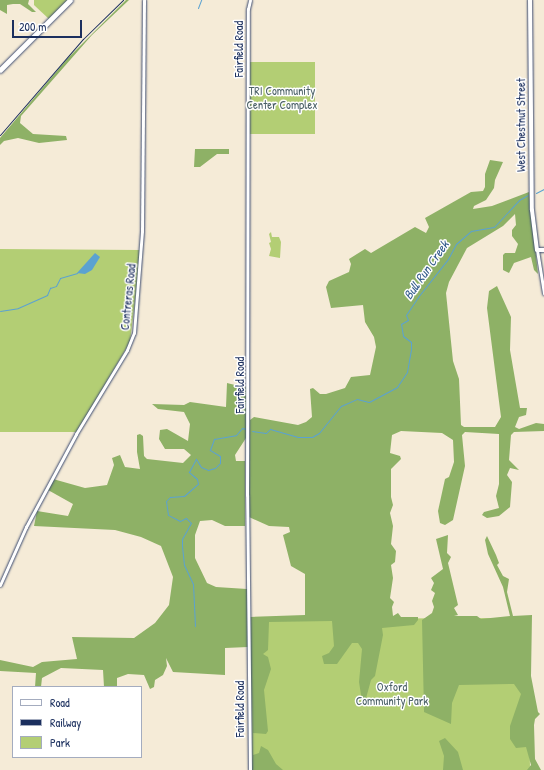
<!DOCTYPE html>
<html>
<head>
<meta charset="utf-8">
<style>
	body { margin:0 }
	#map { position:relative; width:544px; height:770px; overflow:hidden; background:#f5ebd7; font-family:"Patrick Hand",sans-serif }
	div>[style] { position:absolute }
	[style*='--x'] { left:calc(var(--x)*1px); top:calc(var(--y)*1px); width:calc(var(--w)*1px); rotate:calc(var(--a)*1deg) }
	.green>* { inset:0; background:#b3ce74; transform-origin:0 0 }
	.forest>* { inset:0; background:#8eb166 }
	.water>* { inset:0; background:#5ba2d1 }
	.stream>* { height:1px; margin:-0.5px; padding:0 0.5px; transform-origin:0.5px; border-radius:0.5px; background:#5ba2d1 }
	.roads { filter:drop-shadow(0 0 1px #3c4b70) drop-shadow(0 0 1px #3c4b70) }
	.minor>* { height:3px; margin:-1.5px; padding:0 1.5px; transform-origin:1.5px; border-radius:1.5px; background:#fff }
	.major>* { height:4px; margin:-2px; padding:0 2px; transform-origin:2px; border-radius:2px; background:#fff }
	.highway>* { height:5px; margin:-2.5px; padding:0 2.5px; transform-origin:2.5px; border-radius:2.5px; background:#fff }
	.rail>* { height:1px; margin:-0.5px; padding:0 0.5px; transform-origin:0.5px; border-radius:0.5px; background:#1b2f5e }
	span { translate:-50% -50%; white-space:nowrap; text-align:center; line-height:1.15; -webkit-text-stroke:3px #fff; paint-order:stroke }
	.street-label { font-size:12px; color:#1b2f5e }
	.park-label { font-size:12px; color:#495f65 }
	.water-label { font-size:13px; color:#355d8c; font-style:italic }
	.legend { position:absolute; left:12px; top:686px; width:130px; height:72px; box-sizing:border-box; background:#fff; border:1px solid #a4acbf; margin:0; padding:5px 7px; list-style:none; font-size:12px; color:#1b2f5e }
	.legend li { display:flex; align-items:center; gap:8px; height:20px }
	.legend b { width:20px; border:1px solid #a4acbf }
	.scale { position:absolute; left:12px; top:20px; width:70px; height:18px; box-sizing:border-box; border:2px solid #1b2f5e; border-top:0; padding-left:5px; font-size:12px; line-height:14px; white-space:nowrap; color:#1b2f5e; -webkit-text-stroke:3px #fff; paint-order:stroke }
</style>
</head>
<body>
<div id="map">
	<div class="green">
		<i style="clip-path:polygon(34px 0,70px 0,50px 20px,34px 5px)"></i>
		<i style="left:248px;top:62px;width:67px;height:72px"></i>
		<i style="clip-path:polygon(271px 232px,272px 237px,279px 237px,281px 242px,280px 258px,269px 256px,271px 249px,269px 243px,271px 242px,269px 234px)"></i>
		<i style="clip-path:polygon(0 249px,141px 250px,130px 342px,77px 432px,0 432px)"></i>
		<i style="clip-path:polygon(528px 618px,530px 770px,252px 770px,250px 766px,249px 619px)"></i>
	</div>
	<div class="forest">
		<i style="clip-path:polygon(0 0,29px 0,28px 4px,36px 12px,32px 12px,20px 4px,13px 4px,7px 5px,7px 14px,0 10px)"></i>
		<i style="clip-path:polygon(126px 0,129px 0,92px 35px,21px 116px,20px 123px,33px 134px,66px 136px,67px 140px,39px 143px,18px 138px,4px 141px,0 145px,0 138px,68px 58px)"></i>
		<i style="clip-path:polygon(195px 149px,229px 149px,229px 154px,217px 154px,200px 167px,194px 167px)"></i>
		<i style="clip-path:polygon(490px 160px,503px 162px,495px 180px,494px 188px,486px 200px,474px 206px,473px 209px,492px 206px,529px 192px,538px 274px,534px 270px,531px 257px,514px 263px,509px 273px,503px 270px,503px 255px,505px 253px,515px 253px,518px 244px,512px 236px,512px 230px,516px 225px,515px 214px,503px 226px,467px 248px,449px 282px,446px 293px,453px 361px,459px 379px,461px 425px,464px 427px,495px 427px,501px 417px,487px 308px,489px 291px,497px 286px,511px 317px,510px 350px,520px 408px,527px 408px,526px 415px,519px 417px,515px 427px,519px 429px,536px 423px,544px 424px,544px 431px,514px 432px,511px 435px,509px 460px,519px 470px,510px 468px,507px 475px,512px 482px,510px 507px,499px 516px,487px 518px,482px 515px,484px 512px,499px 508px,496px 496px,499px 484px,499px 434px,465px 432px,462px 435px,465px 466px,453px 520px,445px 525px,440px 523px,438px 511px,445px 479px,449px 477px,454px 462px,453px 440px,442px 433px,401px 431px,392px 435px,390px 453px,400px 456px,401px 459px,391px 469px,391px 497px,393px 505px,390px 513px,393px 526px,391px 544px,396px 551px,395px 562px,391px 565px,393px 578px,390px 598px,394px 602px,392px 607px,393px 616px,398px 613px,401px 617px,418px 617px,418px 620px,414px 625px,382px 628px,383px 635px,375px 676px,371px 680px,365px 702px,362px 701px,359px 682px,362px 649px,358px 643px,352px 643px,337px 664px,324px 664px,322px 656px,329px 653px,334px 646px,332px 621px,269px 622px,268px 650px,263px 654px,268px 657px,271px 669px,264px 690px,268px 731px,266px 734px,253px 733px,250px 617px,305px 615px,305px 574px,291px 566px,283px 535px,290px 532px,289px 527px,269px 526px,249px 517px,250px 420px,254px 417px,298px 425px,306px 422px,312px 417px,310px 389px,313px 388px,320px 394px,326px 394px,345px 388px,351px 377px,370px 375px,376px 347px,374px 337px,365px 322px,363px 305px,331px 308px,326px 287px,329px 281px,349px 272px,351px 264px,349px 259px,365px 249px,371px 253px,415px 227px,426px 233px,429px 227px,425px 218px,471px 192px,483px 191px,485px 187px,485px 174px)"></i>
		<i style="clip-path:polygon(227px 383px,247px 388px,246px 438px,235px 455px,236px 461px,245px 461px,245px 526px,225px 526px,212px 520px,200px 521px,195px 535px,195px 558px,207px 583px,216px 587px,247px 589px,248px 647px,225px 648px,225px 675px,173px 672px,166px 658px,167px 666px,163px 675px,155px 680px,154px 687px,150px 689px,144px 675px,128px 674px,117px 678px,117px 687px,104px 687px,103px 670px,61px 668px,42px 678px,41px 687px,35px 687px,36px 673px,0 671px,0 660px,33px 667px,42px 662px,77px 659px,72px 637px,134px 638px,155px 623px,169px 605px,173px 577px,161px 546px,141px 537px,115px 530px,34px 526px,37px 511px,68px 516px,73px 504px,48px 490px,53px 479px,85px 488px,107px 485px,114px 465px,112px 458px,120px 455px,125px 467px,140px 469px,137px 452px,137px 435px,140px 434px,143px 436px,144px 456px,147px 459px,183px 463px,191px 455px,184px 449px,165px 449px,159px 439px,160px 430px,167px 429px,188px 441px,190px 424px,184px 412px,158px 409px,152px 404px,184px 405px,190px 402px,226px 407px)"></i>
		<i style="clip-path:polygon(448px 535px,447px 553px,451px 557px,448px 563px,458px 605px,454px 608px,458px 615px,454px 616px,477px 616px,481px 619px,510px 616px,503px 587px,488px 554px,485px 540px,487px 536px,496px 555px,499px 563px,497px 565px,503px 576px,509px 579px,507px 592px,513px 616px,532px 615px,531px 676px,538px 712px,540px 714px,535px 719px,534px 725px,535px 759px,541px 770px,527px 770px,531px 765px,526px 747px,516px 748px,510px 739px,510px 726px,521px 694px,514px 684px,459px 685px,452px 703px,451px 724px,424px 712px,422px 620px,432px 613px,434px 607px,432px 601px,435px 593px,431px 590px,434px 583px,431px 578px,443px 569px,436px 539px)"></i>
		<i style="clip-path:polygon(445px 738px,458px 752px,463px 770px,443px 770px,444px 756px,439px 741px)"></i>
		<i style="clip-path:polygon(261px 746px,268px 750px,276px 764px,283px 770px,252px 770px,253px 755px,259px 753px)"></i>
	</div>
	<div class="water">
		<i style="clip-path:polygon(95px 253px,100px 257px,92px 270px,85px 274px,77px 273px)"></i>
	</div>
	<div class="stream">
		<i style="--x:198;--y:8;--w:9;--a:-69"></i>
		<i style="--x:536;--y:193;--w:9;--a:-27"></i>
		<i style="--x:0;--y:311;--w:18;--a:-9"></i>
		<i style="--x:18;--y:308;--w:32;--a:-24"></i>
		<i style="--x:47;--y:295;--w:8;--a:-67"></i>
		<i style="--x:50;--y:288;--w:6;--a:-18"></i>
		<i style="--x:56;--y:286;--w:9;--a:-63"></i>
		<i style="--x:60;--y:278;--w:18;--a:-16"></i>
		<i style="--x:252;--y:431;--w:14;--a:8"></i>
		<i style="--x:266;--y:433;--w:6;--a:-45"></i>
		<i style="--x:270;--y:429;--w:29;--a:16"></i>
		<i style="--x:298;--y:437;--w:14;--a:0"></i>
		<i style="--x:312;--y:437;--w:8;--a:-30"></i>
		<i style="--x:319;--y:433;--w:35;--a:-51"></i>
		<i style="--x:341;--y:406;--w:17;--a:-24"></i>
		<i style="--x:357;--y:399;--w:12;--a:14"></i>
		<i style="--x:369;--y:402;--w:32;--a:-28"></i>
		<i style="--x:397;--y:387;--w:18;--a:-56"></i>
		<i style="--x:407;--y:372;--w:23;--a:-80"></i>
		<i style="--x:411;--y:349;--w:7;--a:-90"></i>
		<i style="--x:411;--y:342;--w:10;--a:-143"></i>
		<i style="--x:403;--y:336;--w:12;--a:-99"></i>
		<i style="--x:401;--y:324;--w:8;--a:-30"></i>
		<i style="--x:408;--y:320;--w:5;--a:-112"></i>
		<i style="--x:406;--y:315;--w:22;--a:-56"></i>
		<i style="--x:418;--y:297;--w:48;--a:-51.7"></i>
		<i style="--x:448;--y:259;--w:17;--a:-62"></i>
		<i style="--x:456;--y:244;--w:20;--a:-41"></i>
		<i style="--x:471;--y:231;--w:23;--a:-10"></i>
		<i style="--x:494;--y:227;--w:37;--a:-47"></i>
		<i style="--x:519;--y:200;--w:10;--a:-29"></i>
		<i style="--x:195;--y:626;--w:42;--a:-92.7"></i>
		<i style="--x:193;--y:584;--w:21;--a:-115"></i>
		<i style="--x:184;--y:565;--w:19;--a:-96"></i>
		<i style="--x:182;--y:546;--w:7;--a:-90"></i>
		<i style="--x:182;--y:539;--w:18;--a:-61"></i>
		<i style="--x:191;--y:523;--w:7;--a:-135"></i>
		<i style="--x:186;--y:518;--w:7;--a:153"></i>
		<i style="--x:180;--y:521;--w:13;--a:-153"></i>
		<i style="--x:168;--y:515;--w:14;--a:-98"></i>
		<i style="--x:166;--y:501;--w:6;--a:-45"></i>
		<i style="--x:170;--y:497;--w:14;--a:-4"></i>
		<i style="--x:184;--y:496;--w:18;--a:-41"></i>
		<i style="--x:198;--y:484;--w:5;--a:-101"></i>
		<i style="--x:197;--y:479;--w:11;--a:-139"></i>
		<i style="--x:189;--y:472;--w:15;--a:-62"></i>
		<i style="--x:196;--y:459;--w:9;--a:58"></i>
		<i style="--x:201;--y:467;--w:8;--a:23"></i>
		<i style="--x:208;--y:470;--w:7;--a:-16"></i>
		<i style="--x:215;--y:468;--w:7;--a:-45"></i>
		<i style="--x:220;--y:463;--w:7;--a:-90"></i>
		<i style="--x:220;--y:456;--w:12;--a:-149"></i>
		<i style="--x:210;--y:450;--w:12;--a:-70"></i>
		<i style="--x:214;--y:439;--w:22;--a:-10"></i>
		<i style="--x:236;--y:435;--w:9;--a:-49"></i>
		<i style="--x:242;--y:428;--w:4;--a:14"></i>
	</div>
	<div class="roads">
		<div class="minor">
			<i style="--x:537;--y:250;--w:44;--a:80.8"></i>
			<i style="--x:0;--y:585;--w:64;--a:-65.9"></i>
			<i style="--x:26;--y:527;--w:106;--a:-61.7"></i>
			<i style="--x:76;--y:434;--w:98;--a:-58.7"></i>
			<i style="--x:127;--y:350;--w:18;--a:-68"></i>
			<i style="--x:134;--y:333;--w:102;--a:-85.5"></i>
			<i style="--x:142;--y:231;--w:231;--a:-89.5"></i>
			<i style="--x:250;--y:770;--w:275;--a:-90.6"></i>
			<i style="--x:247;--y:495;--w:486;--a:-89.9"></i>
			<i style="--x:248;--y:9;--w:9;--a:-77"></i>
		</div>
		<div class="major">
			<i style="--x:530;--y:0;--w:210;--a:89.5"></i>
			<i style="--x:532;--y:210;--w:40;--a:82.9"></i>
			<i style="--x:537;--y:250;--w:7;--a:0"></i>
		</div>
		<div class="highway">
			<i style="--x:0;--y:70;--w:99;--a:-45"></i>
		</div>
	</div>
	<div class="rail">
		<i style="--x:0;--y:135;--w:127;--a:-49.2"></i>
		<i style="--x:83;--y:39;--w:56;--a:-44.3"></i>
	</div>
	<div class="street-label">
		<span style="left:239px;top:49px;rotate:-90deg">Fairfield Road</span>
		<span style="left:521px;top:125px;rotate:-90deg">West Chestnut Street</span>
		<span style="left:128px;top:297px;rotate:-84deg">Contreras Road</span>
		<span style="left:240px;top:385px;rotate:-90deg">Fairfield Road</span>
		<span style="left:240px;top:709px;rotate:-90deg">Fairfield Road</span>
	</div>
	<div class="park-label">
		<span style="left:282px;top:98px">TRI Community<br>Center Complex</span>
		<span style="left:392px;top:694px">Oxford<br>Community Park</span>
	</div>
	<div class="water-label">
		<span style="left:426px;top:270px;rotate:-55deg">Bull Run Creek</span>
	</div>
	<ul class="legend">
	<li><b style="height:5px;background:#fff"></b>Road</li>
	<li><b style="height:5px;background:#1b2f5e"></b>Railway</li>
	<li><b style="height:11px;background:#b3ce74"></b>Park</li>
	</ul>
	<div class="scale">200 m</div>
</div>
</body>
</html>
